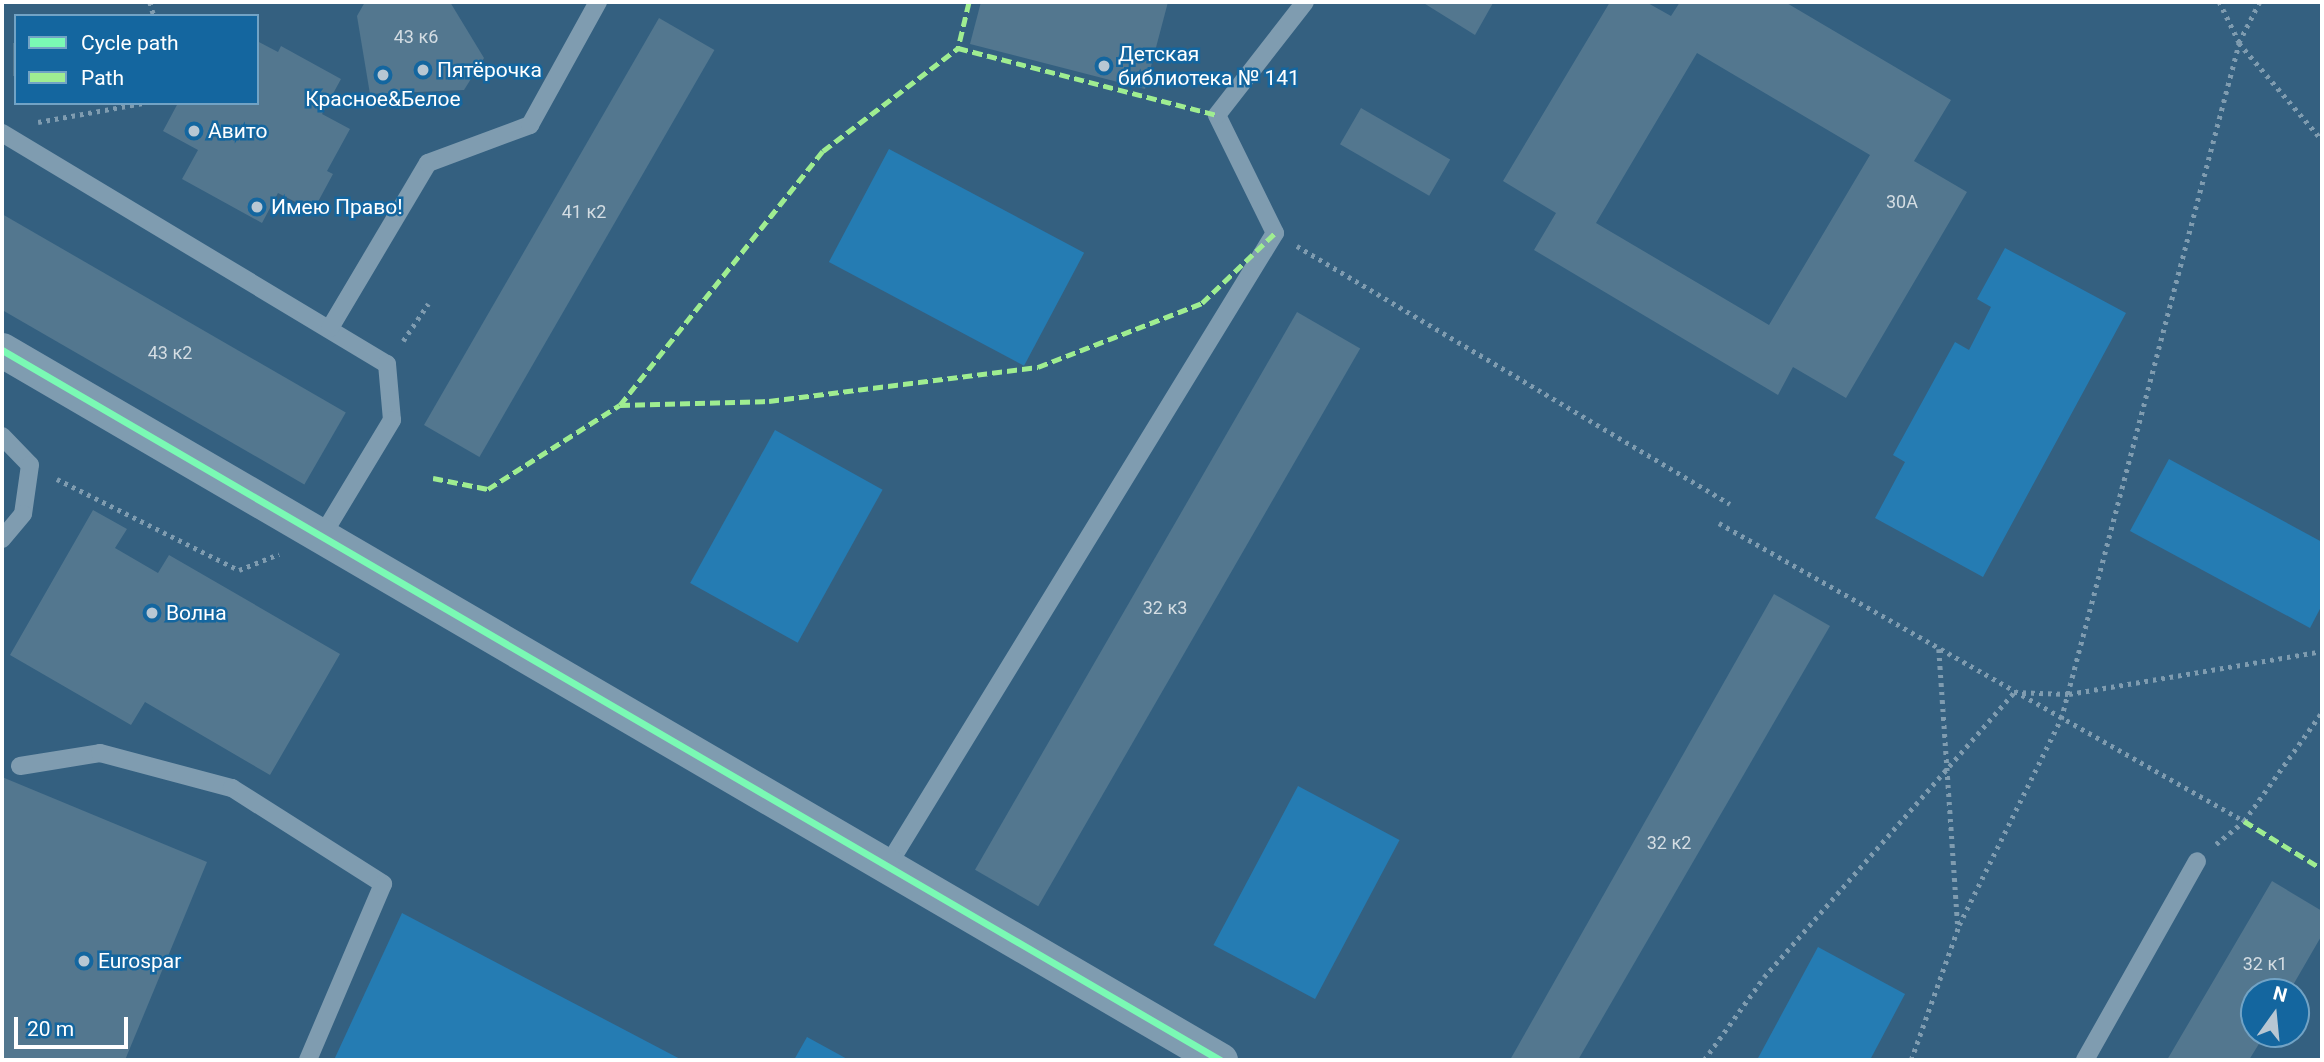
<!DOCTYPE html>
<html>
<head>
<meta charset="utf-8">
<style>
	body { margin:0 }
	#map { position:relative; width:2324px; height:1062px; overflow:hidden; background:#346080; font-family:Roboto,sans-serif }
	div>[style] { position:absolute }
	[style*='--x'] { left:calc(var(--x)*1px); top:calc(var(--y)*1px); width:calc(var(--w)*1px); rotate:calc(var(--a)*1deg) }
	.green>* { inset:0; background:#257cb3; transform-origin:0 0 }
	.building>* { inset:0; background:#53778f; transform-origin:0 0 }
	.path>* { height:4.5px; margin-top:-2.25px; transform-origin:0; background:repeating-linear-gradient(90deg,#7f9cb0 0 3.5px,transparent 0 8.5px) }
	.service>* { height:18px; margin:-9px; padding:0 9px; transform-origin:9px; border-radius:9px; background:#7f9cb0 }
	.minor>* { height:35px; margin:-17.5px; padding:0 17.5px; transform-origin:17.5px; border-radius:17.5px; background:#7f9cb0 }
	.quiet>* { height:5px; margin-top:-2.5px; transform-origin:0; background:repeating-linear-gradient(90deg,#9fed91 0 10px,transparent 0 15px) }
	.cycleway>* { height:7px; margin:-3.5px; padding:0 3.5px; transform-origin:3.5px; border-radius:3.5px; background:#7af9b4 }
	.dots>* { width:19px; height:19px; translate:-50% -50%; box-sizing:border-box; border:4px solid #14669f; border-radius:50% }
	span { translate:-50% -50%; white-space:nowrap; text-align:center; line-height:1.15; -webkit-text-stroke:5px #14669f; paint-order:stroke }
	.number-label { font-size:18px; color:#d4dde3 }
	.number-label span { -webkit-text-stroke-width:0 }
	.poi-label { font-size:21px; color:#fff }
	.left { translate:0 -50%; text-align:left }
	.frame { position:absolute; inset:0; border:4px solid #fff; pointer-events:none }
	.legend { position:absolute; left:14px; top:14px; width:245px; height:91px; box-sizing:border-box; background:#14669f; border:2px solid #72a3c5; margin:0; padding:9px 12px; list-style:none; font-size:21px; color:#fff }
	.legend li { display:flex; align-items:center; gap:14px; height:35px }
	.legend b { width:35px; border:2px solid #72a3c5 }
	.north { position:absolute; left:2240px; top:978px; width:70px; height:70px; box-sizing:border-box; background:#14669f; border:2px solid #72a3c5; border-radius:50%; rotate:15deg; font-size:19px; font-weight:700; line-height:28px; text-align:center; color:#fff }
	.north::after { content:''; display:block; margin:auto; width:24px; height:32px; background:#b8c7d3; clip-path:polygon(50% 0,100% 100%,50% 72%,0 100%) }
	.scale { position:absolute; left:14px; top:1017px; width:114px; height:32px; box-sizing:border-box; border:4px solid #fff; border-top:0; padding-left:9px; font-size:21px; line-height:24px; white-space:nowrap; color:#fff; -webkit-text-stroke:5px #14669f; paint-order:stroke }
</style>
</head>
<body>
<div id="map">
	<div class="green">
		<i style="left:889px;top:149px;width:221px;height:128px;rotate:28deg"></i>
		<i style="clip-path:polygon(2005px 248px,2126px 313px,1983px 577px,1875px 518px,1905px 462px,1893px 455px,1955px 342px,1969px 350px,1991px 307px,1977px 299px)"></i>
		<i style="left:775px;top:430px;width:123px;height:175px;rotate:29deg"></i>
		<i style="clip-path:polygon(2169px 459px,2322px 542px,2322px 605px,2310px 628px,2130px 531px)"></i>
		<i style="left:1298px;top:786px;width:115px;height:180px;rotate:28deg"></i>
		<i style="clip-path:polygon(402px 913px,682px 1060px,334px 1060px)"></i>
		<i style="clip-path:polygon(1818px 947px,1905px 994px,1870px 1060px,1757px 1060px)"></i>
		<i style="clip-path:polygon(807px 1037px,849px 1060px,794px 1060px)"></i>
	</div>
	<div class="building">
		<i style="clip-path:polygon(365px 2px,450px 2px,484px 58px,464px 90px,370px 94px,357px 16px)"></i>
		<i style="clip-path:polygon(981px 2px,1168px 2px,1145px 89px,970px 44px)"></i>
		<i style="clip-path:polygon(1422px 2px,1491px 2px,1493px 3px,1475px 35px)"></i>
		<i style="clip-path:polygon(evenodd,1610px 2px,1646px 2px,1671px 16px,1680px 2px,1785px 2px,1951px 100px,1914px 161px,1967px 192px,1846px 398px,1793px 367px,1778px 395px,1534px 250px,1556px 213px,1503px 181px,1610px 2px,1697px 53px,1870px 155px,1769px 325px,1596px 223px,1697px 53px)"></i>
		<i style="left:659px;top:18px;width:64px;height:470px;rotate:30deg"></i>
		<i style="clip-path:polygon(257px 41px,278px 52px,281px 46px,341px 79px,322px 114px,350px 129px,327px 171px,333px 174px,313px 211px,278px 193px,262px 223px,182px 179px,198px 150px,163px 131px,178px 103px,257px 103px)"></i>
		<i style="left:13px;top:43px;width:3px;height:33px"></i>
		<i style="left:1361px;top:108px;width:103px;height:42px;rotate:30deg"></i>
		<i style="left:2px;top:214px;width:397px;height:83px;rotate:30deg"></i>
		<i style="left:1297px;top:312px;width:73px;height:644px;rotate:30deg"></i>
		<i style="clip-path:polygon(93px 510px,127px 529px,115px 548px,158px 573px,169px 555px,340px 654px,270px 775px,145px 702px,131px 725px,10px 655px)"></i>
		<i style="clip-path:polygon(1774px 594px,1830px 626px,1578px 1060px,1510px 1060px)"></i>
		<i style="clip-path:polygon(2px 777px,207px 862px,125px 1060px,2px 1060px)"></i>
		<i style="clip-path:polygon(2272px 881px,2322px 911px,2322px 935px,2289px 992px,2254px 992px,2254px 1034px,2265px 1034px,2249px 1060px,2167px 1060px)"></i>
	</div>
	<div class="path">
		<i style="--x:150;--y:2;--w:15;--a:74"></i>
		<i style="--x:2260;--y:2;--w:46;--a:117.1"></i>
		<i style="--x:2239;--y:43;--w:128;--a:49.4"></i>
		<i style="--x:38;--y:122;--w:108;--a:-10.2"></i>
		<i style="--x:1297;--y:246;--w:504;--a:30.79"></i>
		<i style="--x:403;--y:341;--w:45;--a:-56"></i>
		<i style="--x:57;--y:479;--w:203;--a:26.6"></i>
		<i style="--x:239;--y:570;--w:43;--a:-21.8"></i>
		<i style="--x:1719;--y:523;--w:604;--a:29.58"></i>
		<i style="--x:1939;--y:649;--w:277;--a:86.1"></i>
		<i style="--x:2216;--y:844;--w:36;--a:-39"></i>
		<i style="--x:2244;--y:821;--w:134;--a:-54.4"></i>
		<i style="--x:1704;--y:1060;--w:102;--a:-54.1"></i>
		<i style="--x:1764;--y:977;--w:379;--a:-48.7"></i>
		<i style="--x:2014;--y:692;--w:55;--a:2.1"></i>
		<i style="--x:2069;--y:694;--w:257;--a:-9.6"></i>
		<i style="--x:1911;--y:1060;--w:143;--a:-70.4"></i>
		<i style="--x:1959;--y:925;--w:230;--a:-63.7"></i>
		<i style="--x:2061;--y:719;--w:699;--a:-75.25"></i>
		<i style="--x:2239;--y:43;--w:46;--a:-116"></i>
	</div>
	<div class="service">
		<i style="--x:2;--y:133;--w:449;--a:31"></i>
		<i style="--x:387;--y:364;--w:56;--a:84.9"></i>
		<i style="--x:392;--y:420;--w:135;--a:121.1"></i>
		<i style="--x:330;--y:328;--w:192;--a:-59.3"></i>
		<i style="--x:428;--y:163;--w:109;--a:-20.4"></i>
		<i style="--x:530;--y:125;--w:141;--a:-61.1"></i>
		<i style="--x:2;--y:436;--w:40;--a:46"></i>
		<i style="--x:30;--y:465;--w:49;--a:98.1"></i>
		<i style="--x:23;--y:514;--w:33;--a:130"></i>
		<i style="--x:20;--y:766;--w:81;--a:-9.2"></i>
		<i style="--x:100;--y:753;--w:137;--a:14.9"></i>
		<i style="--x:232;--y:788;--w:179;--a:32.4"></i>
		<i style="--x:383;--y:884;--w:191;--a:113.1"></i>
		<i style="--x:888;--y:865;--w:741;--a:-58.52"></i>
		<i style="--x:1275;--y:233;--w:131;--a:-116.2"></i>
		<i style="--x:1217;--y:115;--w:143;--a:-52.1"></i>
		<i style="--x:2085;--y:1060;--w:228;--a:-60.6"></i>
	</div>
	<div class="minor">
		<i style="--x:2;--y:350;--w:1410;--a:30.24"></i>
	</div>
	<div class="quiet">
		<i style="--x:969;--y:2;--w:47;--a:103.4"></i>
		<i style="--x:958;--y:48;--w:268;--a:14.5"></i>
		<i style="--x:620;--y:405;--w:149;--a:-1.5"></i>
		<i style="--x:769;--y:401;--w:271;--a:-7.2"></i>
		<i style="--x:1038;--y:367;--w:176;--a:-21.3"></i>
		<i style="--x:1202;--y:303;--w:101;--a:-43.8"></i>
		<i style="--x:433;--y:478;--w:56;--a:11.3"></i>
		<i style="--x:488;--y:489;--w:156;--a:-32.5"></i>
		<i style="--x:620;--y:405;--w:325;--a:-51.4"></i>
		<i style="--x:823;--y:151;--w:170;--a:-37.3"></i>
		<i style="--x:2244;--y:821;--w:92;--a:31.6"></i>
	</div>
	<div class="cycleway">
		<i style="--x:2;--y:350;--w:1410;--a:30.24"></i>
	</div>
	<div class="dots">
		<i style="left:1104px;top:66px;background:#b8c7d3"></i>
		<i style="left:423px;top:70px;background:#b8c7d3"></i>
		<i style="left:383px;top:75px;background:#b8c7d3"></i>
		<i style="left:194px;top:131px;background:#b8c7d3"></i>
		<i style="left:257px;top:207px;background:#b8c7d3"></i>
		<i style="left:152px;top:613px;background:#b8c7d3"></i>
		<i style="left:84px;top:961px;background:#b8c7d3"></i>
	</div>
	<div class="number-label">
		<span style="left:416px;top:37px">43 к6</span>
		<span style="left:1902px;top:202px">30А</span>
		<span style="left:584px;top:212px">41 к2</span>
		<span style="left:170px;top:353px">43 к2</span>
		<span style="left:1165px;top:608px">32 к3</span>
		<span style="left:1669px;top:843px">32 к2</span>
		<span style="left:2265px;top:964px">32 к1</span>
	</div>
	<div class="poi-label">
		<span class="left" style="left:1118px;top:66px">Детская<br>библиотека № 141</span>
		<span class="left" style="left:437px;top:70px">Пятёрочка</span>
		<span style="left:383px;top:99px">Красное&amp;Белое</span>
		<span class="left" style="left:208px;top:131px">Авито</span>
		<span class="left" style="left:271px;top:207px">Имею Право!</span>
		<span class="left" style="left:166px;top:613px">Волна</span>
		<span class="left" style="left:98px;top:961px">Eurospar</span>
	</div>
	<div class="frame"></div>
	<ul class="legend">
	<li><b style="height:9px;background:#7af9b4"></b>Cycle path</li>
	<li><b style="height:9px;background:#9fed91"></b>Path</li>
	</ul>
	<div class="north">N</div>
	<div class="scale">20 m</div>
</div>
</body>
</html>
